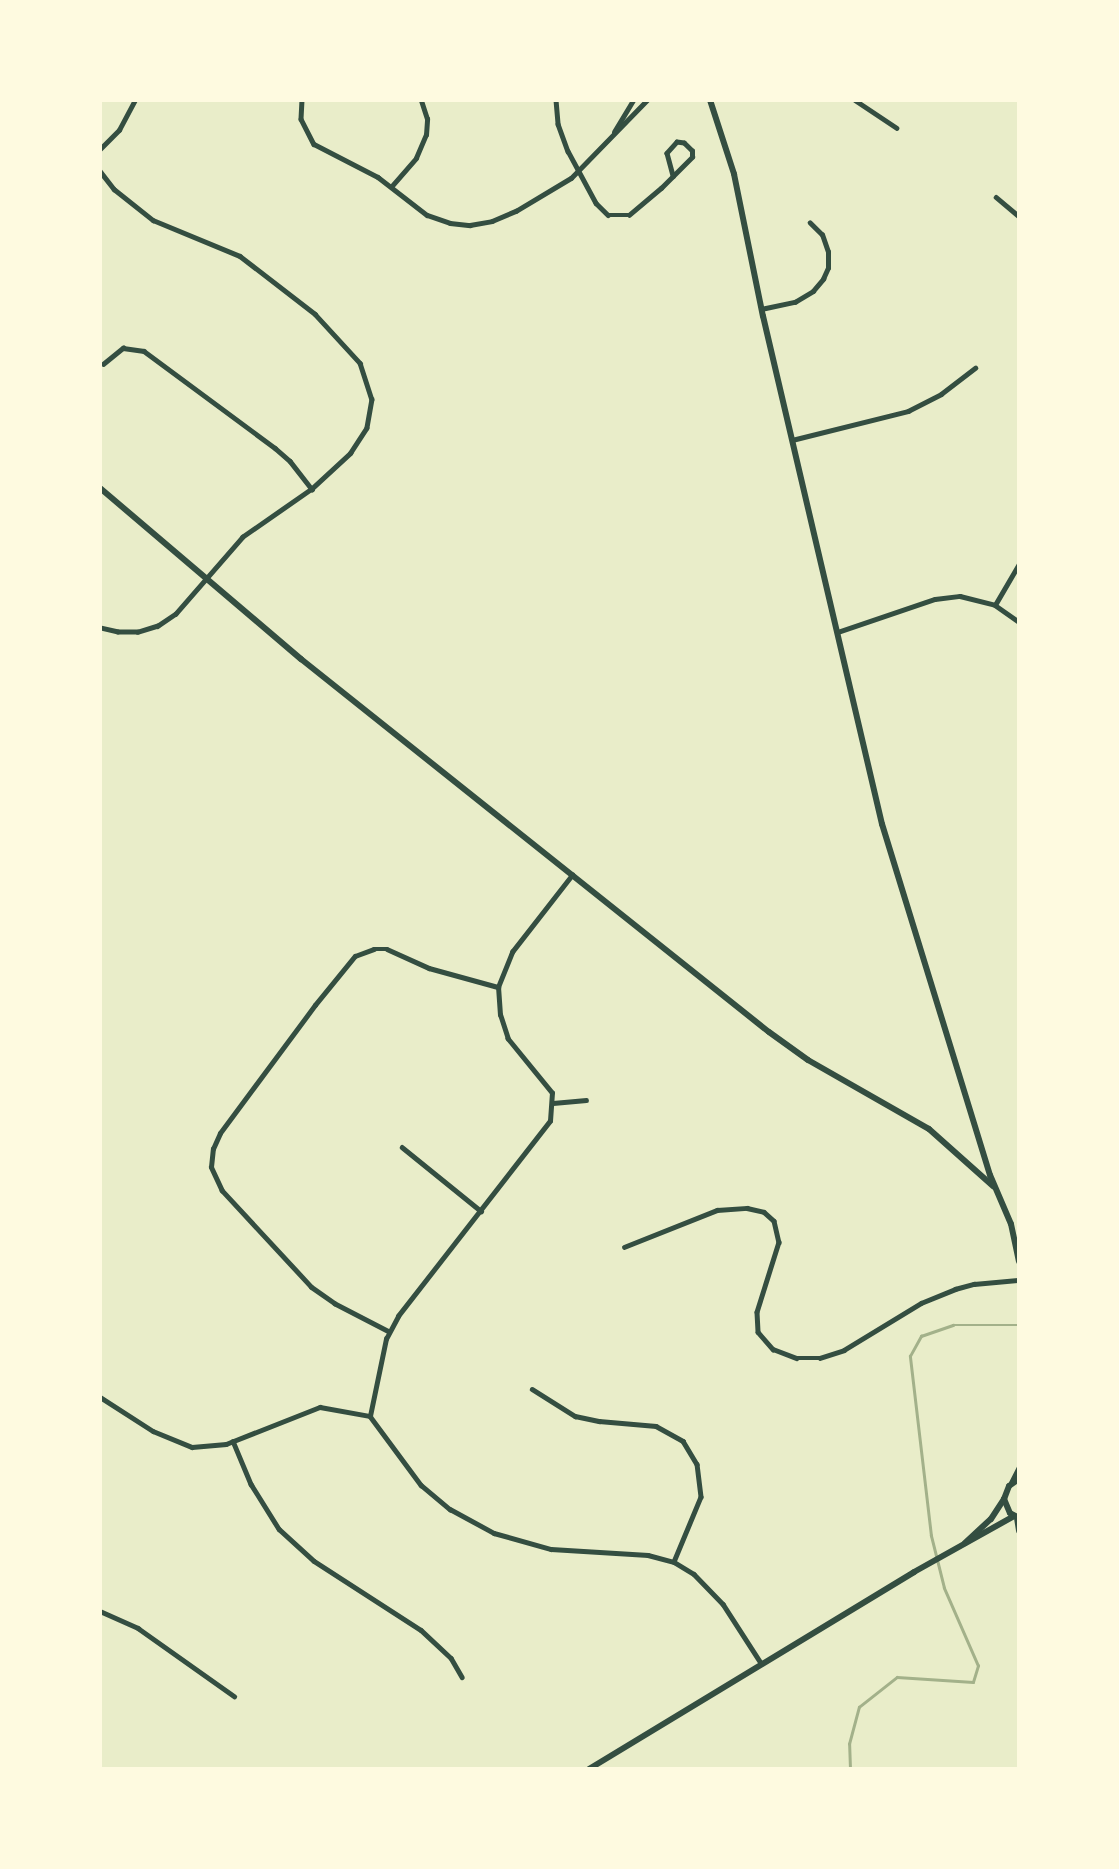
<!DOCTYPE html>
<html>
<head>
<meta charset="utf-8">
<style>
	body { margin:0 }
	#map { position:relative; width:1119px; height:1869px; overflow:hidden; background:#e9edc9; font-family:"PT Sans Narrow",sans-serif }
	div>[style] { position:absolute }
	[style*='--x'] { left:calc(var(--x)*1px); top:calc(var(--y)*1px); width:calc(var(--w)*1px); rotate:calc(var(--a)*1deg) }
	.stream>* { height:2.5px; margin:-1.25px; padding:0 1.25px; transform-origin:1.25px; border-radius:1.25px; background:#a3b18a }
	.minor>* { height:4.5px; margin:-2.25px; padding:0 2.25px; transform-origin:2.25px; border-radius:2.25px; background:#344e41 }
	.tertiary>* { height:6px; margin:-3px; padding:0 3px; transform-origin:3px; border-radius:3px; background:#344e41 }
	.secondary>* { height:6px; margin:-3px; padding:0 3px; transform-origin:3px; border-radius:3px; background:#344e41 }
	span { translate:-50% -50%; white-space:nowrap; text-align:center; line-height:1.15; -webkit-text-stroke:7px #fefae0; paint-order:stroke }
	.frame { position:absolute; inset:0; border:102px solid #fefae0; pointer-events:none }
</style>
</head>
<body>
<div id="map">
	<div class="stream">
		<i style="--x:850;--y:1769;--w:25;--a:-92"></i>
		<i style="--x:849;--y:1744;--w:38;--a:-75"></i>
		<i style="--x:859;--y:1707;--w:48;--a:-38.3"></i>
		<i style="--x:897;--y:1677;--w:76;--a:3.8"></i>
		<i style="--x:973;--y:1682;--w:17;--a:-73"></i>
		<i style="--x:978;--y:1666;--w:85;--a:-113.6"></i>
		<i style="--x:944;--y:1588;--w:54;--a:-104"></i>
		<i style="--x:931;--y:1536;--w:181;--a:-96.7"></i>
		<i style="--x:910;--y:1356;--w:23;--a:-61"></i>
		<i style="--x:921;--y:1336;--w:34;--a:-19"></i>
		<i style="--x:953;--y:1325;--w:66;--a:0"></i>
	</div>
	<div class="minor">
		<i style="--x:302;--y:100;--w:19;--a:93"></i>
		<i style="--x:301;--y:119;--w:28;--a:63"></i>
		<i style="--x:314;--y:144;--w:72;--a:27.3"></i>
		<i style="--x:378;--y:177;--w:62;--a:37.8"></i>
		<i style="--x:427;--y:215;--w:24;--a:19"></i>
		<i style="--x:450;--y:223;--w:20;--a:6"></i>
		<i style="--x:470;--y:225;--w:22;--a:-10"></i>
		<i style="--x:492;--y:221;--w:26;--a:-23"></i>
		<i style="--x:516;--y:211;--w:64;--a:-31"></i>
		<i style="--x:571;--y:178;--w:109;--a:-45.7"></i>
		<i style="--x:556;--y:100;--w:24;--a:85"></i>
		<i style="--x:558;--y:124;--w:29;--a:70"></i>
		<i style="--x:568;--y:151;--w:59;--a:61.7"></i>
		<i style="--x:596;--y:203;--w:17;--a:45"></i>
		<i style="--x:608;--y:215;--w:21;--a:0"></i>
		<i style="--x:629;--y:215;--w:42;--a:-40.2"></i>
		<i style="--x:661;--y:188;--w:44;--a:-45"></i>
		<i style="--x:692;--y:157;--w:6;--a:-90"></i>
		<i style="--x:692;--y:151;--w:11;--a:-135"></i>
		<i style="--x:684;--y:143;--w:7;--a:-172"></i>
		<i style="--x:677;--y:142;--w:15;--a:132"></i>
		<i style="--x:667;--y:153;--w:24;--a:75"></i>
		<i style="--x:855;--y:100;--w:50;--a:33.7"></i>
		<i style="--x:614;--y:132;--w:37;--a:-59"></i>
		<i style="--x:100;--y:149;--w:27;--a:-45"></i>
		<i style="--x:119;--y:130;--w:34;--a:-62"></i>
		<i style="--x:100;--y:171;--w:23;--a:52"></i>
		<i style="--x:114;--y:189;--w:50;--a:38.5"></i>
		<i style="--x:153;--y:220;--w:94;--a:22.5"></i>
		<i style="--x:240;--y:256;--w:95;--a:37.7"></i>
		<i style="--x:315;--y:314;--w:67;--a:47.4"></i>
		<i style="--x:360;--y:363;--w:38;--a:72"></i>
		<i style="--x:372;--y:399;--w:29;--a:100"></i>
		<i style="--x:367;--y:428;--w:30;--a:123"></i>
		<i style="--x:351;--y:453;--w:53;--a:137.3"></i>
		<i style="--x:312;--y:489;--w:84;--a:145.2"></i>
		<i style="--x:243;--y:537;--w:102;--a:131"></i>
		<i style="--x:176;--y:614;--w:22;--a:146"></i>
		<i style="--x:158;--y:626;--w:21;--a:163"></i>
		<i style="--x:138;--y:632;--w:20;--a:180"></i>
		<i style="--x:118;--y:632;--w:18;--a:-167"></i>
		<i style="--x:391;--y:187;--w:38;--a:-49"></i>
		<i style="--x:416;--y:158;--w:25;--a:-67"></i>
		<i style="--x:426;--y:135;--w:16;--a:-86"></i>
		<i style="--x:427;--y:119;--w:20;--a:-108"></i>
		<i style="--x:996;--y:197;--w:30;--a:40"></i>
		<i style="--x:761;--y:309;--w:35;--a:-12"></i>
		<i style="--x:795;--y:302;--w:21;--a:-31"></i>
		<i style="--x:813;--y:291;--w:16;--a:-50"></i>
		<i style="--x:823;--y:279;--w:12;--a:-66"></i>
		<i style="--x:828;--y:268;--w:16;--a:-90"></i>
		<i style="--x:828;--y:252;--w:18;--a:-109"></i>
		<i style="--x:822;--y:235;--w:17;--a:-135"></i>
		<i style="--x:103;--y:364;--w:26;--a:-39"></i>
		<i style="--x:123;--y:348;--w:21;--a:8"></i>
		<i style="--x:144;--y:351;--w:163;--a:36.5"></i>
		<i style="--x:275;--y:448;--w:20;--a:41"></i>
		<i style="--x:290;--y:461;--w:36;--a:52"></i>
		<i style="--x:792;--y:440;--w:120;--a:-14"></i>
		<i style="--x:908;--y:411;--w:37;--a:-27"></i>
		<i style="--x:941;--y:394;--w:43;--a:-37.4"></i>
		<i style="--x:995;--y:605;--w:48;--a:-59.7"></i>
		<i style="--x:838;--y:632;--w:102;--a:-18.8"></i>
		<i style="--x:935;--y:599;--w:25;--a:-7"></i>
		<i style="--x:960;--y:596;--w:36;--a:14"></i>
		<i style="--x:995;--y:605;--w:29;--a:35"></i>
		<i style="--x:553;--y:1103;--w:33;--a:-5"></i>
		<i style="--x:402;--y:1147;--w:102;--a:39"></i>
		<i style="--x:624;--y:1247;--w:100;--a:-21.7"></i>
		<i style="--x:717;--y:1210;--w:30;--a:-4"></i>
		<i style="--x:747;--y:1208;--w:17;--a:13"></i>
		<i style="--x:764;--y:1212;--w:13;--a:42"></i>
		<i style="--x:774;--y:1221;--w:22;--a:77"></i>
		<i style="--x:779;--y:1242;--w:73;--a:107.4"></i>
		<i style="--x:757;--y:1312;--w:20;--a:87"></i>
		<i style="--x:758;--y:1332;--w:23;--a:49"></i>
		<i style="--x:773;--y:1349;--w:25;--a:21"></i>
		<i style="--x:796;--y:1358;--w:24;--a:0"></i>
		<i style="--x:820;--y:1358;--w:25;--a:-18"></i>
		<i style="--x:844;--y:1350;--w:90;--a:-31.4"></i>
		<i style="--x:921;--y:1303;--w:37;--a:-22"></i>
		<i style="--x:955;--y:1289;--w:20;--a:-15"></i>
		<i style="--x:974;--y:1284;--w:45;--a:-5.1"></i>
		<i style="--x:389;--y:1332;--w:61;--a:-152.6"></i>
		<i style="--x:335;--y:1304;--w:29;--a:-145"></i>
		<i style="--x:311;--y:1287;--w:131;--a:-132.8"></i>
		<i style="--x:222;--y:1191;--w:26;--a:-115"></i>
		<i style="--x:211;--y:1167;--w:18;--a:-84"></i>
		<i style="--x:213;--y:1149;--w:17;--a:-66"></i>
		<i style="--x:220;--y:1133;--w:159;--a:-53.4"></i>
		<i style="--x:315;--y:1005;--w:63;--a:-50.8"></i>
		<i style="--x:355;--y:956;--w:20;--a:-20"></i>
		<i style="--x:374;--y:949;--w:13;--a:0"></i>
		<i style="--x:387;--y:949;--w:46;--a:24.3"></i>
		<i style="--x:429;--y:968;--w:72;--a:15.4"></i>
		<i style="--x:532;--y:1389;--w:51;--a:32.1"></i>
		<i style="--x:575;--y:1416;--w:25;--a:12"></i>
		<i style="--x:599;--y:1421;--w:57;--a:5"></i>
		<i style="--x:656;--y:1426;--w:31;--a:29"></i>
		<i style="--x:683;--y:1441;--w:27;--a:59"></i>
		<i style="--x:697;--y:1464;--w:33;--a:83"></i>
		<i style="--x:701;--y:1497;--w:70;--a:112.6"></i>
		<i style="--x:100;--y:1397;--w:63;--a:32.7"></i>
		<i style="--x:153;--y:1431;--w:42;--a:22.3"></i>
		<i style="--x:192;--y:1447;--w:34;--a:-5"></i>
		<i style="--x:226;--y:1444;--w:101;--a:-21.5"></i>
		<i style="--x:320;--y:1407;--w:51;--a:10.2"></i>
		<i style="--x:370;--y:1416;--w:86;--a:53.5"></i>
		<i style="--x:421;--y:1485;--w:38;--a:40"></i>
		<i style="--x:450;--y:1509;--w:50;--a:28.6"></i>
		<i style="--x:494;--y:1533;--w:59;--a:15.7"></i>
		<i style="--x:551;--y:1549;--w:97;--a:3.5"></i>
		<i style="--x:648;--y:1555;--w:27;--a:15"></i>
		<i style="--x:674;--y:1562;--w:23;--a:31"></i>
		<i style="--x:694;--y:1574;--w:42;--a:46"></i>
		<i style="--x:723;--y:1604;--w:70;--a:57.2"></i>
		<i style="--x:370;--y:1416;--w:79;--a:-78.3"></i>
		<i style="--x:386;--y:1339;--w:26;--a:-62"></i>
		<i style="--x:398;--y:1316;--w:247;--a:-52.1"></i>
		<i style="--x:550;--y:1121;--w:28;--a:-86"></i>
		<i style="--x:552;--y:1093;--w:70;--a:-129.2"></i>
		<i style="--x:508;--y:1039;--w:25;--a:-108"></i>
		<i style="--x:500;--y:1015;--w:28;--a:-94"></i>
		<i style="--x:498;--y:987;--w:38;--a:-68"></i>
		<i style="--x:512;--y:952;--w:98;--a:-52.1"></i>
		<i style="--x:233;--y:1441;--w:47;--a:67.3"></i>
		<i style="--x:251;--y:1484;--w:53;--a:58.1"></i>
		<i style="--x:279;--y:1529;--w:47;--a:42.4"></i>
		<i style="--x:314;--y:1561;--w:127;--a:32.8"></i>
		<i style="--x:421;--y:1630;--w:41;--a:43"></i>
		<i style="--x:451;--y:1658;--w:22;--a:60"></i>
		<i style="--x:100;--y:1611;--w:42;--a:24.1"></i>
		<i style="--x:138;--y:1628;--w:118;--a:35.3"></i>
	</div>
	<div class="tertiary">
		<i style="--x:710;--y:100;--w:78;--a:72"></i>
		<i style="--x:734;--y:174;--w:145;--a:78.5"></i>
		<i style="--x:763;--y:316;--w:522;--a:76.82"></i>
		<i style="--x:882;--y:824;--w:367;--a:72.9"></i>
		<i style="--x:990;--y:1175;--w:53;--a:66.8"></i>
		<i style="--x:1011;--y:1224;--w:38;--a:78"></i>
		<i style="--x:100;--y:488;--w:264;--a:40.4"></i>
		<i style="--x:301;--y:659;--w:598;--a:38.56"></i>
		<i style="--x:769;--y:1032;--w:48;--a:35.7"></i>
		<i style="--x:808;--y:1060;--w:139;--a:29.7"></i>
		<i style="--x:929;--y:1129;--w:86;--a:41.7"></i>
		<i style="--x:1012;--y:1483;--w:16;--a:-63"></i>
		<i style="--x:1017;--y:1518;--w:13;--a:81"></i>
	</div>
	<div class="secondary">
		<i style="--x:1019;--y:1479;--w:12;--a:145"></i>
		<i style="--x:1009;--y:1486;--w:14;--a:111"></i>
		<i style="--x:1004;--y:1499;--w:15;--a:67"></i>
		<i style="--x:1010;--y:1513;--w:10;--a:29"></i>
		<i style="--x:965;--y:1543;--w:35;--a:-43"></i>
		<i style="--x:991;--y:1519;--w:24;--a:-57"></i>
		<i style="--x:589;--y:1769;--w:380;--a:-31.2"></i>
		<i style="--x:914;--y:1572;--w:115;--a:-29.2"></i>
	</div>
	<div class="frame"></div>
</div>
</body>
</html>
